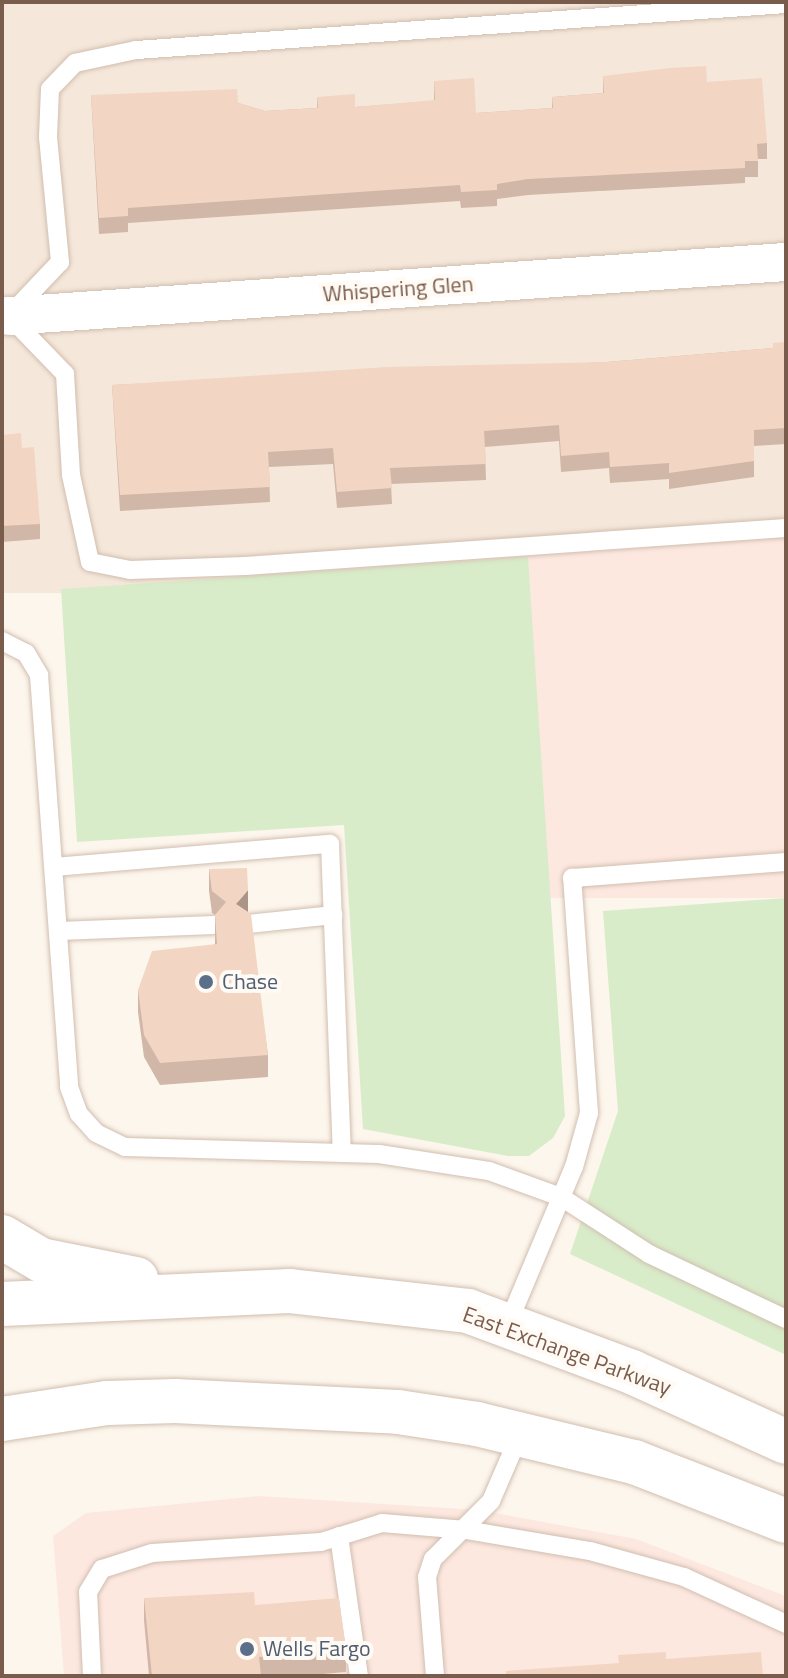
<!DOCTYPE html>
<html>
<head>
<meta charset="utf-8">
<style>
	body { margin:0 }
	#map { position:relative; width:788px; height:1678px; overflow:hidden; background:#fdf6ec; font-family:"Titillium Web",sans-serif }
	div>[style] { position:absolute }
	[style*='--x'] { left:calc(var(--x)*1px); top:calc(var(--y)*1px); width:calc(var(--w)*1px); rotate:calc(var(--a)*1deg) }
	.residential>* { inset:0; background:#f5e8da; transform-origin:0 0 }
	.commercial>* { inset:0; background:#fde8e0; transform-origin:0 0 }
	.green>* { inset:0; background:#d8ecc9 }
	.roads { filter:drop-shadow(0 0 2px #d1beb0) drop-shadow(0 0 2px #d1beb0) }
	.lane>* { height:18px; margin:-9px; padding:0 9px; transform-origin:9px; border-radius:9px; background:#fff }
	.street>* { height:38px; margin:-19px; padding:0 19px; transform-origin:19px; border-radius:19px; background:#fff }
	.secondary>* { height:44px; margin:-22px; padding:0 22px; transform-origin:22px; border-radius:22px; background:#fff }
	.wall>* { inset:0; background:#d1b7a8 }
	.shaded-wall>* { inset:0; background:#aa9588 }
	.building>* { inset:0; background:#f3d5c3 }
	.dots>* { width:22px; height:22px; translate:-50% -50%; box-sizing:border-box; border:4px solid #fffaf3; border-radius:50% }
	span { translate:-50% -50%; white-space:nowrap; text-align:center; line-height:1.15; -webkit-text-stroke:8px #fffaf3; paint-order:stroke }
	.street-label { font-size:22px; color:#7a5c4d }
	.service-label { font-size:22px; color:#4e5e75 }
	.left { translate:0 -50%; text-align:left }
	.frame { position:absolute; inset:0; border:4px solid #7a5c4d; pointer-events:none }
</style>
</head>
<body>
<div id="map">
	<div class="residential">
		<i style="left:2px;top:2px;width:784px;height:591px"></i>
	</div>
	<div class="commercial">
		<i style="left:786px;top:539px;width:359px;height:259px;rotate:90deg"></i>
		<i style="clip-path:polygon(259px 1496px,478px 1510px,636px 1539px,786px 1596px,786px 1676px,64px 1676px,53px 1536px,86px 1513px)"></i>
	</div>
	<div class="green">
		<i style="clip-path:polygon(528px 557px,565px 1116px,553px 1138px,529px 1156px,508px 1156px,363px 1129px,344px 825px,77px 842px,61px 589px)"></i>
		<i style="clip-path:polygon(786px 898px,786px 1355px,570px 1254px,618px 1111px,603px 911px)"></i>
	</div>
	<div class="roads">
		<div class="lane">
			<i style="--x:786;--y:4;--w:652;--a:175.95"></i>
			<i style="--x:136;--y:50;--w:62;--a:168"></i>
			<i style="--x:75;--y:63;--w:36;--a:134"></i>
			<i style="--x:50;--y:89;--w:48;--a:92.4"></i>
			<i style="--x:48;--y:137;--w:126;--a:84.5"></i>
			<i style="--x:60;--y:262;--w:74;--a:133.4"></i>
			<i style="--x:9;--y:316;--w:81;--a:46"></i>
			<i style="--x:65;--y:374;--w:101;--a:86.6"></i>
			<i style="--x:71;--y:475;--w:89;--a:77.7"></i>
			<i style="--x:90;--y:562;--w:41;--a:11.3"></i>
			<i style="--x:130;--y:570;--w:115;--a:-2"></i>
			<i style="--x:245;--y:566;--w:542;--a:-4.02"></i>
			<i style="--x:2;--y:641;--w:27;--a:27"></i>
			<i style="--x:26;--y:653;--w:26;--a:59"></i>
			<i style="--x:39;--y:675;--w:413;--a:85.8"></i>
			<i style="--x:69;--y:1087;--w:29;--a:70"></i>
			<i style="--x:79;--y:1114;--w:25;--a:48"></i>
			<i style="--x:96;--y:1133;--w:32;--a:26"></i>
			<i style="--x:125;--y:1147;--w:254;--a:1.6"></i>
			<i style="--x:379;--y:1154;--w:111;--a:8.8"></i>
			<i style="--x:489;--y:1171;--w:77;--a:19.9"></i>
			<i style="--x:561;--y:1197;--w:105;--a:32.9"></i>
			<i style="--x:649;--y:1254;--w:152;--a:25.4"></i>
			<i style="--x:54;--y:867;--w:277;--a:-4.8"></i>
			<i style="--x:330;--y:844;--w:308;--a:87.8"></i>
			<i style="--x:248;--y:924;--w:86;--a:-6"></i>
			<i style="--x:59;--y:931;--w:155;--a:-2.2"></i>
			<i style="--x:507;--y:1326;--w:173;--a:-67.2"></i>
			<i style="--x:574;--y:1167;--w:56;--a:-74.5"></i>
			<i style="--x:589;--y:1113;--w:236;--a:-94.1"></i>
			<i style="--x:572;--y:878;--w:215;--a:-4.3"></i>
			<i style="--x:339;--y:1536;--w:141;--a:81.9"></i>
			<i style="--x:92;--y:1676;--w:84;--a:-92.7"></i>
			<i style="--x:88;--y:1592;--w:27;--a:-59"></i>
			<i style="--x:102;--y:1569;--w:52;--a:-17.7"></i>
			<i style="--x:152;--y:1553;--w:169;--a:-3.7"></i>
			<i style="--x:321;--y:1542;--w:64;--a:-17.3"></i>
			<i style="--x:382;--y:1523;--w:84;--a:4.8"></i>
			<i style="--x:466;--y:1530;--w:126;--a:9.6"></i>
			<i style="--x:590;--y:1551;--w:98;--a:15.5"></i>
			<i style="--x:684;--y:1577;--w:112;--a:24.7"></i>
			<i style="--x:435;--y:1676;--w:99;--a:-94.6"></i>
			<i style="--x:427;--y:1577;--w:19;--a:-72"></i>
			<i style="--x:433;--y:1559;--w:82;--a:-45"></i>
			<i style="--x:491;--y:1501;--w:73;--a:-66.6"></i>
		</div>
		<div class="street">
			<i style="--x:9;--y:316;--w:779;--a:-3.98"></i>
		</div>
		<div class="secondary">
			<i style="--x:2;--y:1237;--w:45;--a:30.5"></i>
			<i style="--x:41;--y:1260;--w:97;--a:11.3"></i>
			<i style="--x:2;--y:1304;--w:288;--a:-2.6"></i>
			<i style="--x:290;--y:1291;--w:179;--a:6.4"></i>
			<i style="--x:468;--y:1311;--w:175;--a:20.4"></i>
			<i style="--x:632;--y:1372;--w:169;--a:24.4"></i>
			<i style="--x:2;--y:1419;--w:106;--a:-8.7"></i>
			<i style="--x:107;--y:1403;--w:68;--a:-1.7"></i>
			<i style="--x:175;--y:1401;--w:223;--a:2.8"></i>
			<i style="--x:398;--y:1412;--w:80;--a:8.6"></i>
			<i style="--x:477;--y:1424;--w:162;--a:13.6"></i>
			<i style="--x:634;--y:1462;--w:163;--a:21.2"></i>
		</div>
	</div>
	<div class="wall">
		<i style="clip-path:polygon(603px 76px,707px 82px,767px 143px,767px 159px,758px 159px,758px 177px,745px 177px,745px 183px,528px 195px,497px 199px,497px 206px,461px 208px,460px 201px,128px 223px,128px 232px,99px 234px,91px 95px,238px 103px,265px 111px,317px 108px,317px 97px,355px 107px,434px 101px,434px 81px,476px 113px,552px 108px,552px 97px,603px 93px)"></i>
		<i style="clip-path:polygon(786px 342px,786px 444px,754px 446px,754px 477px,669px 489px,669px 479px,610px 483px,609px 468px,561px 472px,559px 441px,485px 447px,486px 480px,391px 484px,392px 504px,337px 508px,333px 464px,269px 467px,270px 502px,120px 511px,112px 385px,607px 362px,773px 348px)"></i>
		<i style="clip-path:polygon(2px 435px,22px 448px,40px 524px,40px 539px,2px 542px)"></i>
		<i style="clip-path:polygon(209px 869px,248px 912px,268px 1055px,268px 1077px,160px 1085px,144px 1057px,138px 1012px,138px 990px,215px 944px,215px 915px,212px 913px,209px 891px)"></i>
		<i style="clip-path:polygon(144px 1598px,255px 1605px,346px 1650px,346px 1672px,299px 1676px,149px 1676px,144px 1620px)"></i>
	</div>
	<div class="shaded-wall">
		<i style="clip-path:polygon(248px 890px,248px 912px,236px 904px)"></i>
	</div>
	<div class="building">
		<i style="clip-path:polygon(2px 62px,3px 168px,2px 168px)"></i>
		<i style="clip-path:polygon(706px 66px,707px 82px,762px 78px,767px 143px,757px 144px,758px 161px,745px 161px,745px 168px,528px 179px,497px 184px,497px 190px,461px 192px,460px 185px,128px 208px,128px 216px,99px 218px,91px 95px,237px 89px,238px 103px,265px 111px,318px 108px,317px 97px,355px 94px,355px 107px,435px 100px,434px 81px,474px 78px,476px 113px,553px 108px,552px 97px,604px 93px,603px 76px,670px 68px)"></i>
		<i style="clip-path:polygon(786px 342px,786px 428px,754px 430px,754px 461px,669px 473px,669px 463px,610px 467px,609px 452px,561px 456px,559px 425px,484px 431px,486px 464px,390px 468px,392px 488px,337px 492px,333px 448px,268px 452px,270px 487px,120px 495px,112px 385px,387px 367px,607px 362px,773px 348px,773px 343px)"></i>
		<i style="clip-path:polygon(21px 433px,22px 448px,34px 447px,40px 524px,2px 526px,2px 435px)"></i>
		<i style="clip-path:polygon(247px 868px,248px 890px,236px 904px,251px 914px,268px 1055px,160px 1063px,144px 1035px,138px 990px,152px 951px,217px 944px,215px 915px,226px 902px,212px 891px,209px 869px)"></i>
		<i style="clip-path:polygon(254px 1592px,255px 1605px,339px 1598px,346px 1650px,259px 1657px,261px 1676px,152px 1676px,144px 1598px)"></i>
		<i style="clip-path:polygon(666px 1652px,666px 1659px,761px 1652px,763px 1676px,506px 1676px,506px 1671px,619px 1663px,618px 1655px)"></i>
	</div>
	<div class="dots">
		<i style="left:206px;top:982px;background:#5c6f8a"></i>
		<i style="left:247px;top:1649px;background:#5c6f8a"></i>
	</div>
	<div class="street-label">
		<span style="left:398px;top:289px;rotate:-4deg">Whispering Glen</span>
		<span style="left:567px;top:1351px;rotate:20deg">East Exchange Parkway</span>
	</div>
	<div class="service-label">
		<span class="left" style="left:222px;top:982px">Chase</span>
		<span class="left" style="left:263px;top:1649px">Wells Fargo</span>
	</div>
	<div class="frame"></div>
</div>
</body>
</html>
